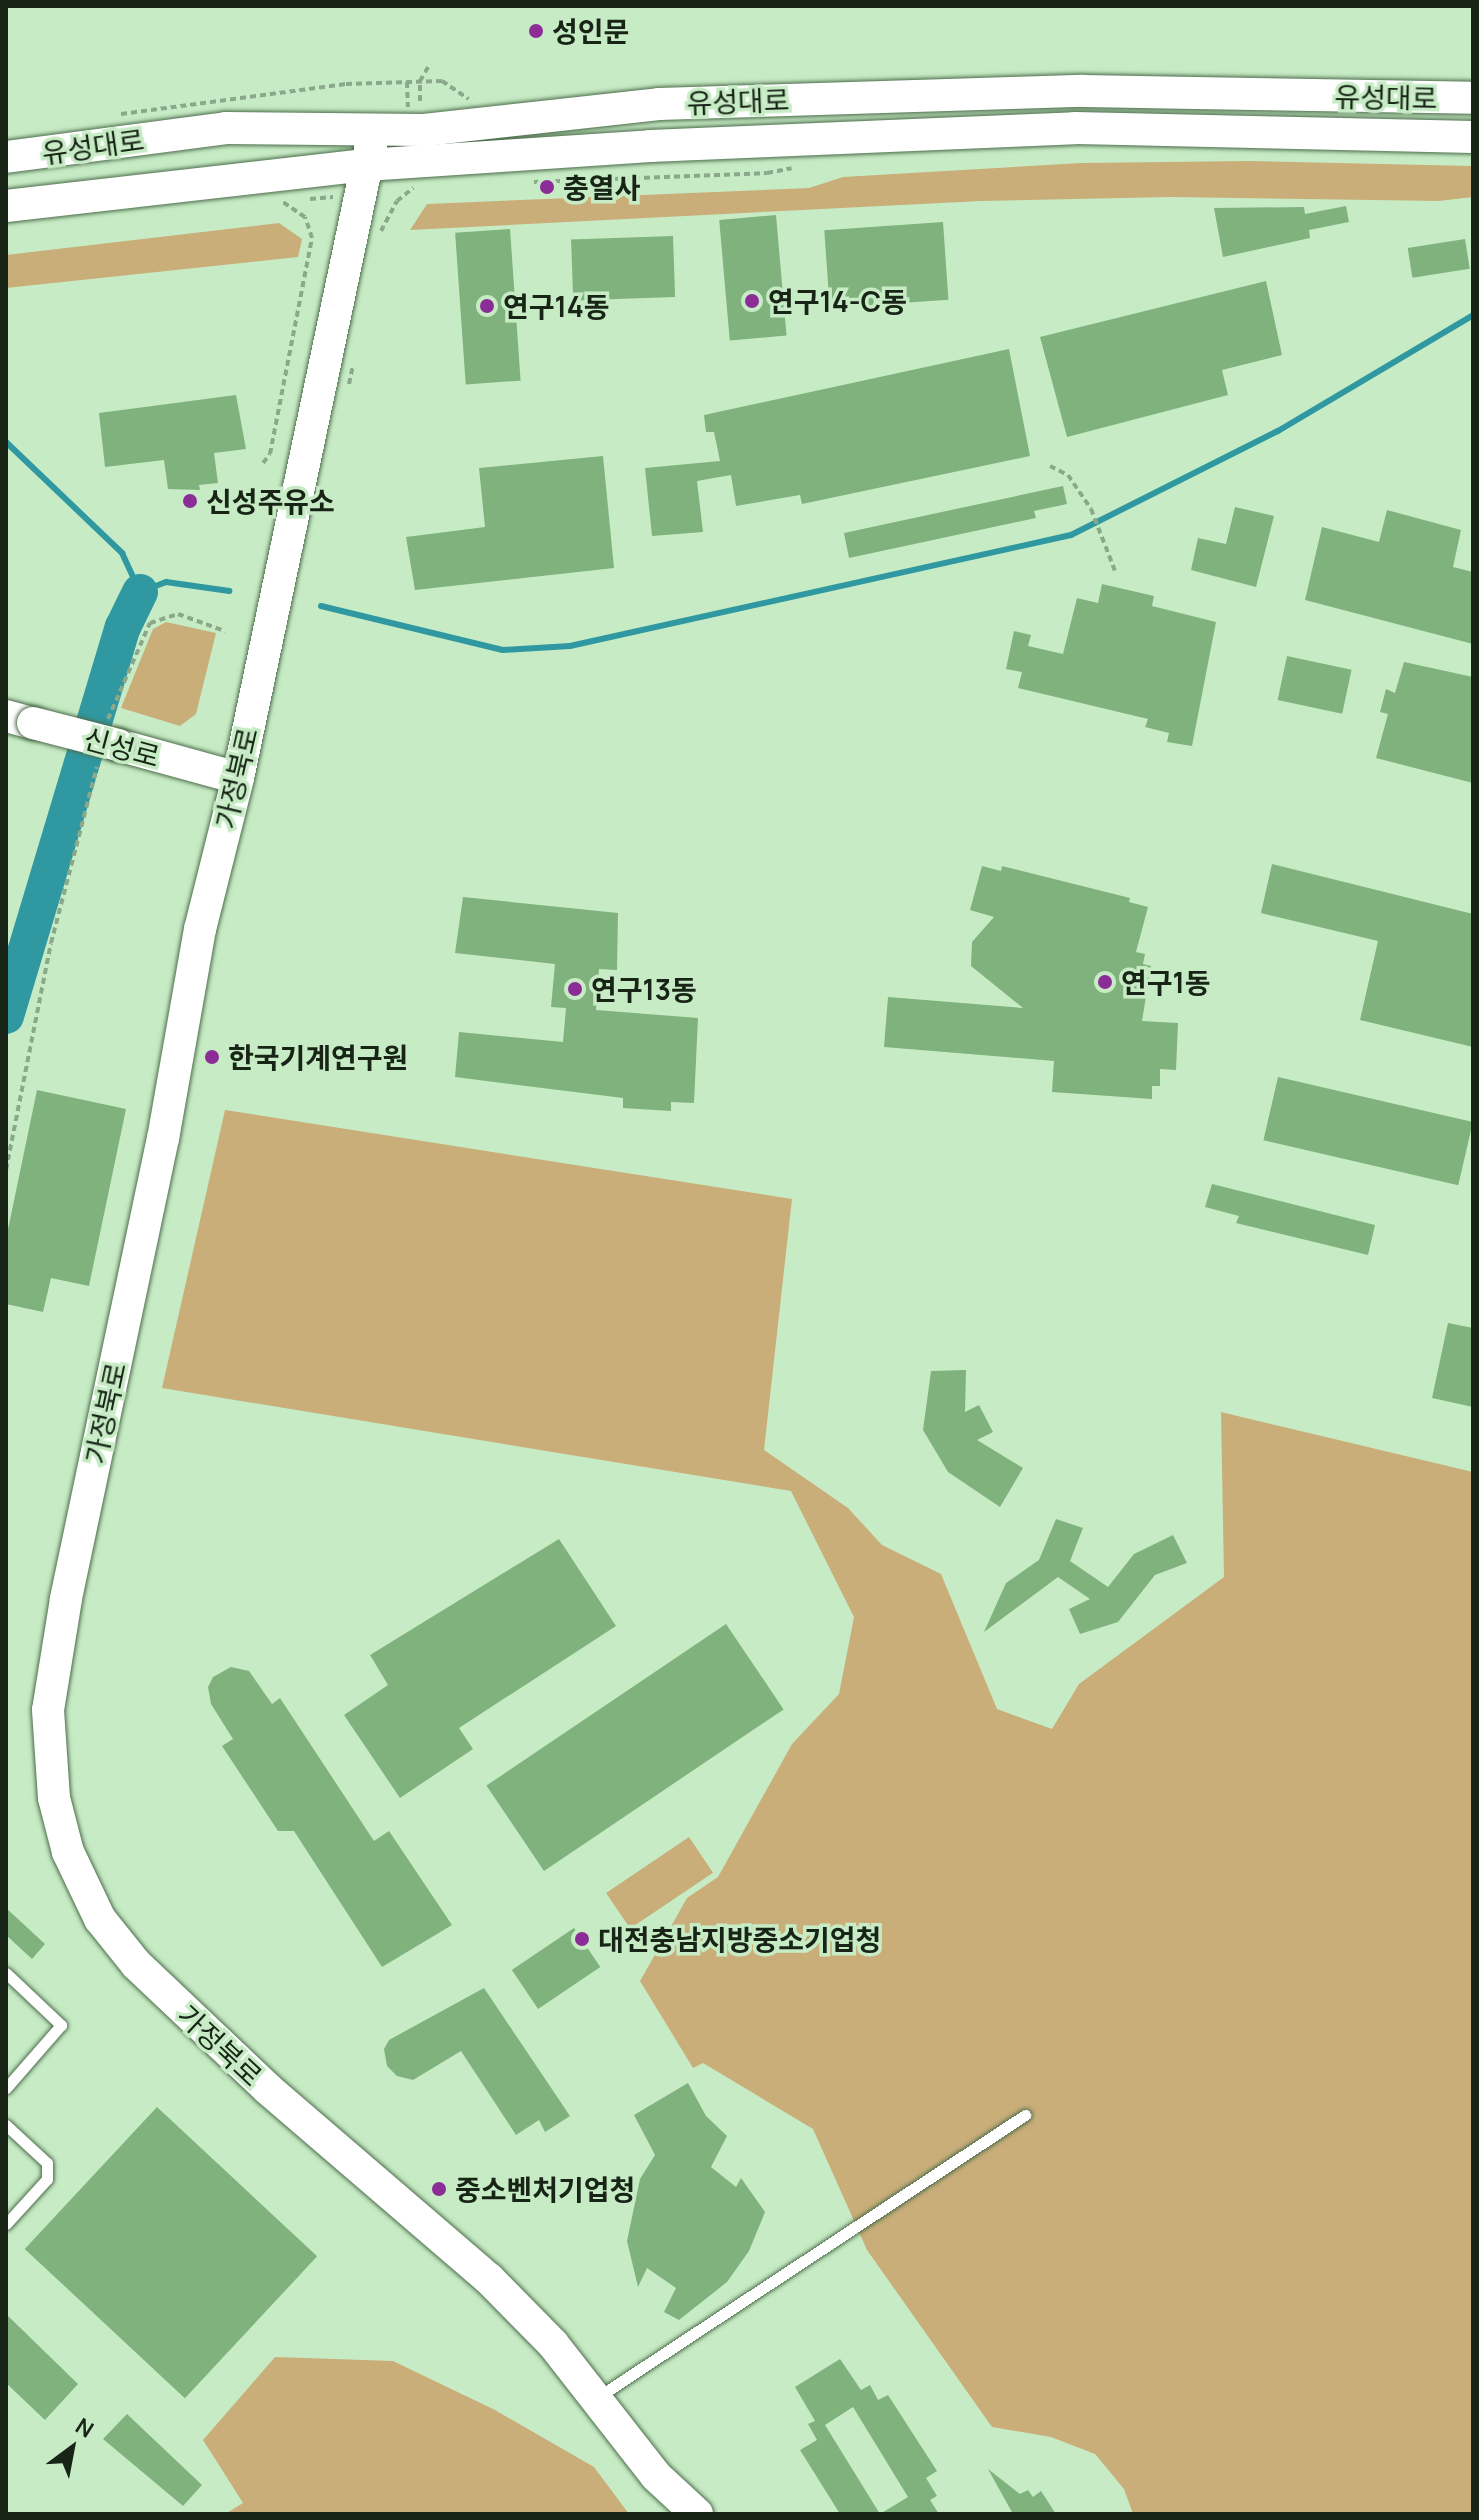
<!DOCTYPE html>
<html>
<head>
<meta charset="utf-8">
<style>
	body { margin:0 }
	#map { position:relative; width:1479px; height:2520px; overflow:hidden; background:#c7ecc5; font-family:Manrope,"Noto Sans KR",sans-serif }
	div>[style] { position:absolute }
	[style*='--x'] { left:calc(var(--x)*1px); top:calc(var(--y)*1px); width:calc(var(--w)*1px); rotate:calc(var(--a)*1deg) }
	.green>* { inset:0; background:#c9ae7a; transform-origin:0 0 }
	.stream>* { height:6px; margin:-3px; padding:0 3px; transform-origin:3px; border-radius:3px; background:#3098a1 }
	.river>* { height:36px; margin:-18px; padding:0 18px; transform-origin:18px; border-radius:18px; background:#3098a1 }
	.building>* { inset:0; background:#7fb27d; transform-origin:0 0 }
	.path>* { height:4px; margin-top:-2px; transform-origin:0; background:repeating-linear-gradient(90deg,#8ba88a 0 6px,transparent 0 10px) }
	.roads { filter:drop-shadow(0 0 2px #4d6d4c) drop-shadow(0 0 2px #4d6d4c) }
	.lane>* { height:11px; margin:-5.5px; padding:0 5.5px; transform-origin:5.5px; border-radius:5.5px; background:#fff }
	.secondary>* { height:32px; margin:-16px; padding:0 16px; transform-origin:16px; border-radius:16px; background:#fff }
	.bridges { filter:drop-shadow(0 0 2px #4d6d4c) drop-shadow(0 0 2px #4d6d4c) }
	.secondary-bridge>* { height:32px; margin:-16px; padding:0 16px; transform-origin:16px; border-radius:16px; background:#fff }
	.dots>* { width:22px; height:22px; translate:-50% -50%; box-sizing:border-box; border:4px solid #c7ecc5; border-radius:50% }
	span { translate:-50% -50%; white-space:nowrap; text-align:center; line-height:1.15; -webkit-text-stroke:7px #c7ecc5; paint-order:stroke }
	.poi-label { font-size:28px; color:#172416; font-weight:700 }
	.left { translate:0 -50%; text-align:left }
	.street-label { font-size:28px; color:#172416 }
	.frame { position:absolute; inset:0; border:8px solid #172416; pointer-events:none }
	.north { position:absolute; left:32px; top:2408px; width:80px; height:80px; -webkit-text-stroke:6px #c7ecc5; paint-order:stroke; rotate:32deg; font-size:22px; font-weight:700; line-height:32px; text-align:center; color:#172416 }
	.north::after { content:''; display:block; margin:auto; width:28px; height:36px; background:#172416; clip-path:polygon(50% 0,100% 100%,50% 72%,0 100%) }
</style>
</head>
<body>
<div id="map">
	<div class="green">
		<i style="clip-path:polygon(1249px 161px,1473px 166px,1473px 197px,1439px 201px,1170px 197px,981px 201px,410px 230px,427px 204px,809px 188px,843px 177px,1081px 163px)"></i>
		<i style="clip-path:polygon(279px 223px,302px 239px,298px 257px,6px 288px,6px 255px)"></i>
		<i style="clip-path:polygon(166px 622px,216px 633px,196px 714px,180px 726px,121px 708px,153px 629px)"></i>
		<i style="clip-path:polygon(225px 1110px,792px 1199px,764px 1450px,848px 1508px,882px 1545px,941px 1574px,997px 1709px,1052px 1729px,1079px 1684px,1224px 1577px,1221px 1412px,1473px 1472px,1473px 2514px,1133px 2514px,1124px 2489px,1095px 2454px,1051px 2437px,992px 2427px,867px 2250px,813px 2129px,703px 2063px,693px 2068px,640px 1981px,687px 1898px,718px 1877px,792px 1744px,839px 1694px,854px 1617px,791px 1491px,162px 1388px)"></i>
		<i style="left:689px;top:1837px;width:43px;height:100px;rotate:56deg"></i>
		<i style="clip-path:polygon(275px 2357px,393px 2361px,495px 2410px,594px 2467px,629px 2514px,225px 2514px,243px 2503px,203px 2440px)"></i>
	</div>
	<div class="stream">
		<i style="--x:6;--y:442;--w:161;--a:43.7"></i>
		<i style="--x:122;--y:553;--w:43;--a:65.2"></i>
		<i style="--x:140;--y:592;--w:28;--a:-21"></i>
		<i style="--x:166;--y:582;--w:64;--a:8.1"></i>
		<i style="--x:321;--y:606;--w:187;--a:13.6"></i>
		<i style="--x:503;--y:650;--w:67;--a:-3.4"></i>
		<i style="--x:570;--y:646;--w:513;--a:-12.49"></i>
		<i style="--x:1071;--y:535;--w:232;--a:-26.7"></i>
		<i style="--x:1278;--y:431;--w:227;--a:-30.7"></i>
	</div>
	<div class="river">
		<i style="--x:6;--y:1016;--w:406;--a:-73.3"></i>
		<i style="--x:123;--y:627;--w:39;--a:-64"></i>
	</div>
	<div class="building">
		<i style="clip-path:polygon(1346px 206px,1349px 222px,1309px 230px,1310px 238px,1223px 257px,1214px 208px,1304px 207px,1305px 214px)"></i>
		<i style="left:776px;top:215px;width:121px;height:57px;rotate:85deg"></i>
		<i style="left:943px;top:222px;width:78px;height:119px;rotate:86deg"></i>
		<i style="left:510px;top:229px;width:152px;height:55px;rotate:86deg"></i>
		<i style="left:673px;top:236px;width:61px;height:102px;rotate:88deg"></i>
		<i style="left:1465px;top:239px;width:30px;height:58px;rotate:81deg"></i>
		<i style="clip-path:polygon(1266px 281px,1282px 355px,1222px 370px,1228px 395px,1067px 437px,1040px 337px)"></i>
		<i style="clip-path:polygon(1009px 349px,1030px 456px,802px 504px,800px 495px,736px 506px,731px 475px,697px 481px,703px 532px,652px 536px,645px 468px,720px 461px,714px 432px,706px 432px,704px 415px)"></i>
		<i style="clip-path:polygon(236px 395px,246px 449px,214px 453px,218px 483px,199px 485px,200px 490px,168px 489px,164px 460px,105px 467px,99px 413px)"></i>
		<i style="clip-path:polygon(603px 456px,614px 568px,415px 590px,406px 537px,485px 527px,479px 468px)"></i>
		<i style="clip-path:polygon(1063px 486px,1067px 504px,1034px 511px,1036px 518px,849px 558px,844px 533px)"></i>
		<i style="clip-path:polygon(1235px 507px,1274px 516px,1256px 587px,1191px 570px,1198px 538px,1226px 544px)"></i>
		<i style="clip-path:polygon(1387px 510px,1461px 530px,1453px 567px,1473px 572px,1473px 644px,1305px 600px,1322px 527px,1379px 542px)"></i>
		<i style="clip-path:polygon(1102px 584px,1154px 596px,1152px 606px,1216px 622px,1192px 746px,1167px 742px,1169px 733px,1145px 727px,1148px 719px,1018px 688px,1022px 672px,1006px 669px,1014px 631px,1031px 635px,1028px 646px,1063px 654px,1077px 598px,1098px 603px)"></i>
		<i style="left:1287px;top:656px;width:66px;height:45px;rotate:12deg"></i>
		<i style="clip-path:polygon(1404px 662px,1473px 677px,1473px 783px,1376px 758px,1388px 714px,1380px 712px,1386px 689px,1395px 693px)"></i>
		<i style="clip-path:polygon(1272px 864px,1473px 914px,1473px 1047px,1360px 1020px,1378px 941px,1261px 913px)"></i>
		<i style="clip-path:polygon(982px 866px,1001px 871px,1002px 866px,1130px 898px,1129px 902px,1148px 907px,1136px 952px,1145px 954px,1143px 964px,1151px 966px,1142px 1021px,1178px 1023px,1176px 1070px,1160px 1069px,1160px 1086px,1152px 1086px,1152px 1099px,1052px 1092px,1054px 1061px,884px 1047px,888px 997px,1023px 1008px,971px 966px,972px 942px,994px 917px,970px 910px)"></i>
		<i style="clip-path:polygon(463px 897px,618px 913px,617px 970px,599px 969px,596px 1010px,698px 1018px,694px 1103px,671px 1102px,671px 1111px,623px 1108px,623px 1098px,455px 1077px,459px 1032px,563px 1042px,566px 1008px,551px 1007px,555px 964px,455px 953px)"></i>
		<i style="left:1278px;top:1077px;width:200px;height:65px;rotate:13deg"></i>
		<i style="clip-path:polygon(37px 1090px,126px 1109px,89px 1286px,51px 1278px,43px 1312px,6px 1304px,6px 1239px)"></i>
		<i style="clip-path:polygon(1212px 1184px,1375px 1225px,1368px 1255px,1236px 1223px,1239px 1216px,1205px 1207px)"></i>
		<i style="clip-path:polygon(1448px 1323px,1473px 1328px,1473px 1407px,1432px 1398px)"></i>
		<i style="clip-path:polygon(966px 1370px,965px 1412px,979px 1405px,993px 1432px,977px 1440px,1023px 1468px,1000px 1507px,948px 1472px,923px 1430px,931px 1371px)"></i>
		<i style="clip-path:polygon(1056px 1519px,1083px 1528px,1070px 1561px,1108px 1587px,1134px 1554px,1173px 1535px,1187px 1563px,1155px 1575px,1118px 1622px,1080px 1634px,1069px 1609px,1090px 1599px,1058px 1577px,984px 1632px,1006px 1583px,1039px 1560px)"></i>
		<i style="clip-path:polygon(559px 1539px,616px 1626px,459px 1728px,473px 1749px,400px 1798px,344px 1715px,388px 1685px,370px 1655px)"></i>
		<i style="left:726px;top:1624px;width:103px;height:289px;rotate:56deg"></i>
		<i style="clip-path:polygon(231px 1667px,249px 1671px,272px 1704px,280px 1698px,374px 1841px,389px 1831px,452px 1925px,382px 1967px,294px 1831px,278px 1831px,222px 1746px,233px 1739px,211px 1704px,208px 1687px,213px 1677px)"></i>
		<i style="clip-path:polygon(6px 1908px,45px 1944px,32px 1959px,6px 1935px)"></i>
		<i style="left:574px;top:1928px;width:47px;height:75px;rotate:56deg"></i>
		<i style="clip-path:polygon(484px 1988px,570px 2116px,545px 2132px,539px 2120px,516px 2135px,461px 2051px,413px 2080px,397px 2076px,387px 2066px,384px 2049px,389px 2040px)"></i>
		<i style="clip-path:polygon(688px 2083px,706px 2116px,727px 2136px,711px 2167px,736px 2187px,741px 2178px,765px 2212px,749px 2251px,727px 2282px,679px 2320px,664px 2312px,676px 2288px,647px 2268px,638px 2287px,627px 2241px,640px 2179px,655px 2155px,634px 2115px)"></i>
		<i style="left:157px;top:2107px;width:219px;height:194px;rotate:43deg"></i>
		<i style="clip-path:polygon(6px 2314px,78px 2384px,45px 2420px,6px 2383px)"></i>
		<i style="clip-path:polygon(evenodd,840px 2359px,861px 2390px,870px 2385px,878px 2400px,888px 2395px,937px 2471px,926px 2478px,937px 2496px,930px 2500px,939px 2514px,840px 2514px,800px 2450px,817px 2440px,808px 2424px,815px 2421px,795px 2387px,840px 2359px,853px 2407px,908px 2497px,880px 2514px,825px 2425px,853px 2407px)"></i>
		<i style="clip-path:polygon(127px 2414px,202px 2485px,183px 2506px,103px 2439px)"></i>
		<i style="clip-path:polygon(988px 2469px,1020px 2494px,1028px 2490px,1033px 2497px,1041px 2491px,1056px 2514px,1013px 2514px)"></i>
	</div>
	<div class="path">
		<i style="--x:407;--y:82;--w:25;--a:88"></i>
		<i style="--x:420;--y:101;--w:20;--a:-90"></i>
		<i style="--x:420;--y:81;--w:20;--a:-60"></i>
		<i style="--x:121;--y:114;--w:227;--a:-7.6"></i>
		<i style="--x:346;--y:84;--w:96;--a:-1.8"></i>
		<i style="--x:442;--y:81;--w:32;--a:34"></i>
		<i style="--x:534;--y:182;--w:233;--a:-2.2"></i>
		<i style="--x:767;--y:173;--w:25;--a:-11"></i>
		<i style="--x:310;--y:199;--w:23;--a:-5"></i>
		<i style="--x:381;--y:231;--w:34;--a:-62"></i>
		<i style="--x:397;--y:201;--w:21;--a:-39"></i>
		<i style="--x:349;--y:384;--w:19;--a:-78"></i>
		<i style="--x:263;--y:463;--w:11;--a:-52"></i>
		<i style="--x:270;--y:454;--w:220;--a:-79"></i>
		<i style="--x:312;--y:238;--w:22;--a:-108"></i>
		<i style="--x:305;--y:217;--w:27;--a:-146"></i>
		<i style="--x:1050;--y:466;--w:20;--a:27"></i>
		<i style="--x:1068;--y:475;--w:41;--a:55.9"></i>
		<i style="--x:1091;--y:509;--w:66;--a:68.8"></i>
		<i style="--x:108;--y:719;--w:105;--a:-66.4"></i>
		<i style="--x:150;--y:623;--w:29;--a:-18"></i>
		<i style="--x:178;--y:614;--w:50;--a:19.9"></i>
		<i style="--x:6;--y:1170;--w:231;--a:-78.8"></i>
		<i style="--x:51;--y:943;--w:182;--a:-75.4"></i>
	</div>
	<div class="roads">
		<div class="lane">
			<i style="--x:6;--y:1973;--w:76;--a:43.4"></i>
			<i style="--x:61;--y:2025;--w:84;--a:131.1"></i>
			<i style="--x:6;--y:2125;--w:56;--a:42.8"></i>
			<i style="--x:47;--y:2163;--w:16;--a:90"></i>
			<i style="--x:47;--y:2179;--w:61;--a:132.3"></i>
			<i style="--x:598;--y:2397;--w:512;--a:-33.44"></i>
		</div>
		<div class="secondary">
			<i style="--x:374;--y:130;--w:662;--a:101.85"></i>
			<i style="--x:238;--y:778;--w:156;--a:104.1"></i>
			<i style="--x:200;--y:929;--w:212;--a:100"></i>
			<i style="--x:163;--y:1138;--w:471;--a:101.9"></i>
			<i style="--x:66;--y:1599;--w:112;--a:99.2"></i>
			<i style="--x:48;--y:1710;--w:88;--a:86.1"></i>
			<i style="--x:54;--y:1798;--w:56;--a:75.5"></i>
			<i style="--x:68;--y:1852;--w:74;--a:64.5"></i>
			<i style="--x:100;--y:1919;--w:58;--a:51.3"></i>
			<i style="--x:136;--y:1964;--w:182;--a:43.4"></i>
			<i style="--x:268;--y:2089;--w:291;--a:40.7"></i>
			<i style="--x:489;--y:2279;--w:91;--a:45.4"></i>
			<i style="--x:553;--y:2344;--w:167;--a:52"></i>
			<i style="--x:656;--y:2476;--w:56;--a:42.8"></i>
			<i style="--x:6;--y:157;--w:222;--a:-7.5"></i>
			<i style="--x:226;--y:128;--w:198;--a:0.6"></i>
			<i style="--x:424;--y:130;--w:236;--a:-6.3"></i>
			<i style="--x:659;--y:104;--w:424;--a:-1.8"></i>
			<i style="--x:1083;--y:91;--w:390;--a:1"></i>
			<i style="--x:6;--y:206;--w:362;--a:-6.5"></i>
			<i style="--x:366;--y:165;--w:285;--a:-3.8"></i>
			<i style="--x:650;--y:146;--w:425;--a:-2.4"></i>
			<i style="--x:1075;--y:128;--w:398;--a:1.3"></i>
			<i style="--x:6;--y:716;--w:28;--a:15"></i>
			<i style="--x:118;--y:745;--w:124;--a:15.4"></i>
		</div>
	</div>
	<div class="bridges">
		<div class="secondary-bridge">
			<i style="--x:33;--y:723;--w:88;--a:14.5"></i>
		</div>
	</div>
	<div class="dots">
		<i style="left:536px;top:31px;background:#8c2d97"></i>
		<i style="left:547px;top:187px;background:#8c2d97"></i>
		<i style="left:752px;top:301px;background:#8c2d97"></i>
		<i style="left:487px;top:306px;background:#8c2d97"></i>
		<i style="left:190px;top:501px;background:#8c2d97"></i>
		<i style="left:1105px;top:982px;background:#8c2d97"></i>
		<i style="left:575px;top:989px;background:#8c2d97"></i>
		<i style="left:212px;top:1057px;background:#8c2d97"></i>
		<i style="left:582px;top:1939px;background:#8c2d97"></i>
		<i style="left:439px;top:2189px;background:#8c2d97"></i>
	</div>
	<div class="poi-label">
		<span class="left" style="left:552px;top:31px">성인문</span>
		<span class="left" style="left:563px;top:187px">충열사</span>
		<span class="left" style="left:768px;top:301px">연구14-C동</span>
		<span class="left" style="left:503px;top:306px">연구14동</span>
		<span class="left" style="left:206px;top:501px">신성주유소</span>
		<span class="left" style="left:1121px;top:982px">연구1동</span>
		<span class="left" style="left:591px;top:989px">연구13동</span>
		<span class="left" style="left:228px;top:1057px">한국기계연구원</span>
		<span class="left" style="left:598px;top:1939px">대전충남지방중소기업청</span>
		<span class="left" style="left:455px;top:2189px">중소벤처기업청</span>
	</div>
	<div class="street-label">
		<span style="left:1386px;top:97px;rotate:1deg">유성대로</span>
		<span style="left:738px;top:101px;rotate:-2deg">유성대로</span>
		<span style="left:93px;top:146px;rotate:-8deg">유성대로</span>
		<span style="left:122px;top:747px;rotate:15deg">신성로</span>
		<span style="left:236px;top:778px;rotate:-77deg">가정북로</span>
		<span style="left:105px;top:1413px;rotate:-78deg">가정북로</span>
		<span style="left:220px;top:2045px;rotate:43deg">가정북로</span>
	</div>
	<div class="frame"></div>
	<div class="north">N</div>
</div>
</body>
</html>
